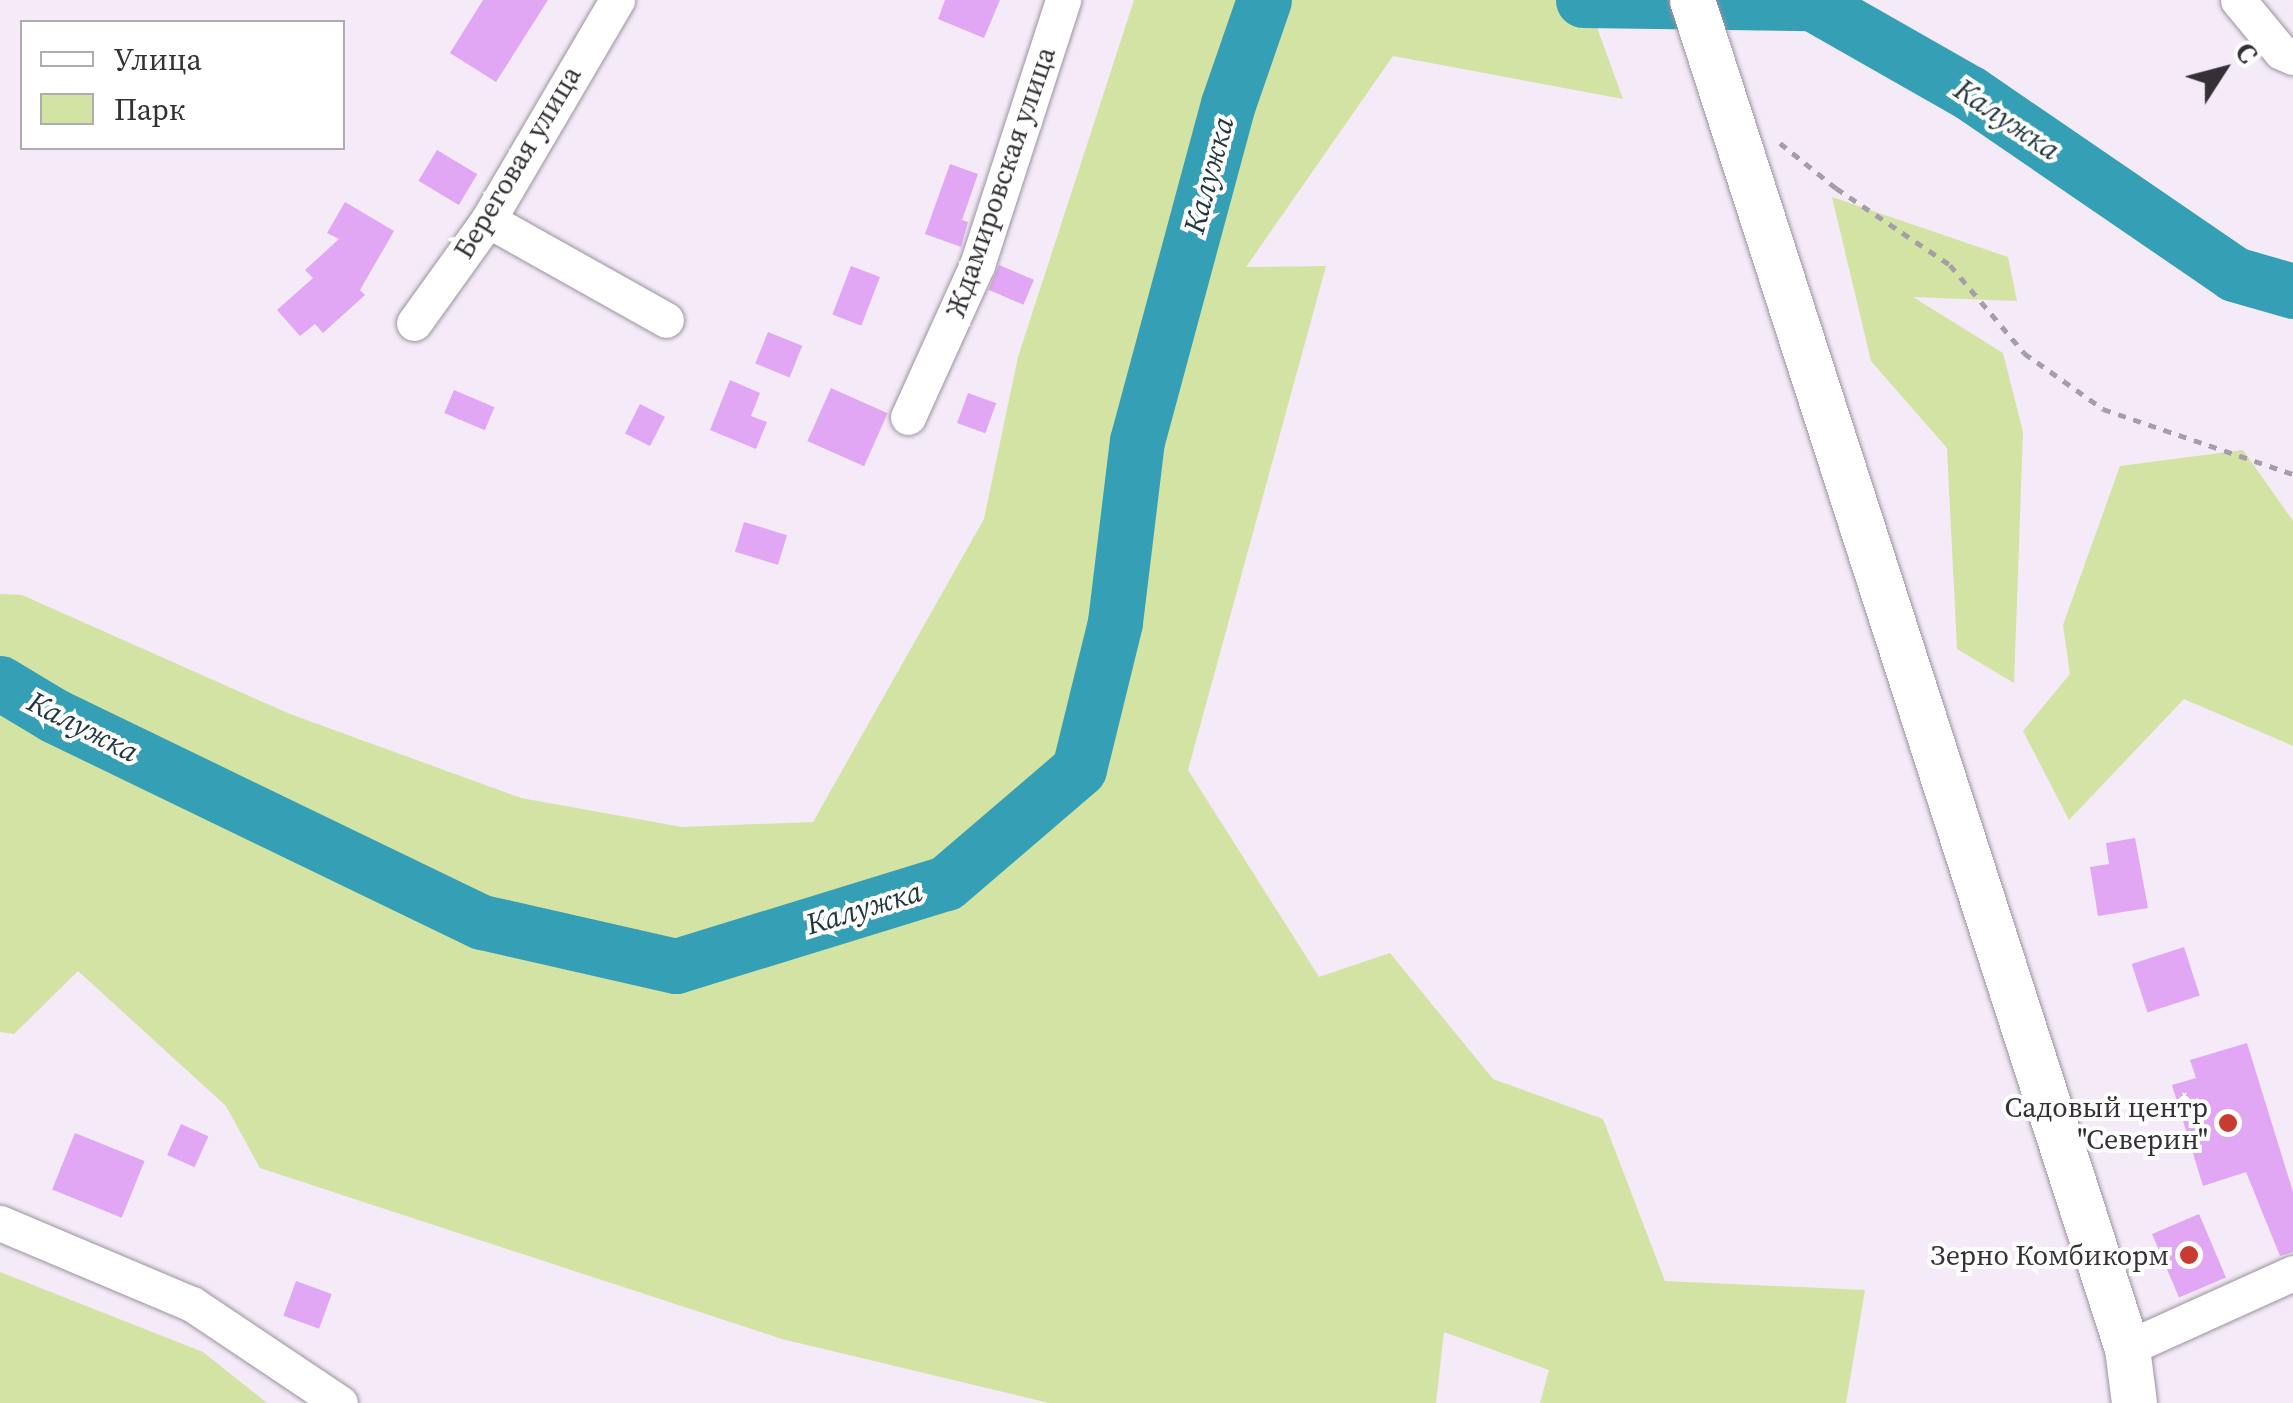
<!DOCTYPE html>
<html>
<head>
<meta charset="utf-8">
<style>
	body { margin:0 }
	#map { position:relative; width:2293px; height:1403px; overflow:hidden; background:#f4eaf8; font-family:"Source Serif 4",serif }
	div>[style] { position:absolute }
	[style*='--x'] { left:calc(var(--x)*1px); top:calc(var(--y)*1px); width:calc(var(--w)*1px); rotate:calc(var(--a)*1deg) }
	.green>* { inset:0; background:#d3e3a3 }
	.river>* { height:55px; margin:-27.5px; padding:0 27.5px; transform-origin:27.5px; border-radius:27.5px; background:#359fb5 }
	.building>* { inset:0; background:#e1a7f5; transform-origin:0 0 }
	.path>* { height:5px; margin-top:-2.5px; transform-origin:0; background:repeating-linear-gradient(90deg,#a59da7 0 8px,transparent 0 16px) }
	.roads { filter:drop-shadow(0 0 2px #9b929e) drop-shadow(0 0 2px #9b929e) }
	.minor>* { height:35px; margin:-17.5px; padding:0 17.5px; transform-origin:17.5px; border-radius:17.5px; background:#fff }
	.major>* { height:45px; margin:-22.5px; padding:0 22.5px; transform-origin:22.5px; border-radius:22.5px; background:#fff }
	.dots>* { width:28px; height:28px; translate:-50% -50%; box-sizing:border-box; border:5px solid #fff; border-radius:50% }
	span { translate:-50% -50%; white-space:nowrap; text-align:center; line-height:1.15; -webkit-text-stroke:8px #fff; paint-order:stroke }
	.street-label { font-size:28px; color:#343035 }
	.poi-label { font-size:28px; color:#343035 }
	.right { translate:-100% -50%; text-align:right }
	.water-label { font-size:30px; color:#1f363c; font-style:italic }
	.legend { position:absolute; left:20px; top:20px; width:325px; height:130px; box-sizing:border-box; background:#fff; border:2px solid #aeacae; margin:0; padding:12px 18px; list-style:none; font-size:30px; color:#343035 }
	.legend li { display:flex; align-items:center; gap:20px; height:50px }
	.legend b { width:50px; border:2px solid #aeacae }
	.north { position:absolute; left:2173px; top:20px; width:100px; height:100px; -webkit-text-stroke:8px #fff; paint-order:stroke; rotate:54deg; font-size:28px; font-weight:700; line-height:40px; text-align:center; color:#343035 }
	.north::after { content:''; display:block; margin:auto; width:35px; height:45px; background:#343035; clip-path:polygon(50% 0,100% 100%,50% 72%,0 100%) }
</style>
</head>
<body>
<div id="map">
	<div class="green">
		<i style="clip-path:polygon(1134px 0,1587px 0,1623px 99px,1393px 56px,1246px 267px,1326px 266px,1188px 770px,1319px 977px,1390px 953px,1493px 1079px,1603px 1119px,1665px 1281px,1865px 1290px,1846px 1403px,1540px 1403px,1549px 1370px,1444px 1332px,1436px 1403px,1049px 1403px,782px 1339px,260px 1168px,226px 1106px,78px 971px,14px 1034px,0 1032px,0 594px,22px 595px,290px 714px,521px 798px,682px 827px,813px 822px,984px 519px,1018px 357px)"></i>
		<i style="clip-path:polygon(1832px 197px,2008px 257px,2017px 301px,1913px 297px,2003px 353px,2023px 432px,2014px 683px,1957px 649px,1947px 448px,1871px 361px)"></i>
		<i style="clip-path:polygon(2243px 450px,2293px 521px,2293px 746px,2184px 699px,2069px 820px,2023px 731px,2070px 674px,2063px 625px,2120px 466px)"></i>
		<i style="clip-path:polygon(0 1272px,203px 1352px,267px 1403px,0 1403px)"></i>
	</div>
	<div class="river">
		<i style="--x:1583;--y:0;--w:229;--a:0.8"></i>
		<i style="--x:1812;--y:3;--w:182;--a:29.7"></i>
		<i style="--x:1970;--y:93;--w:320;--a:34.4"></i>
		<i style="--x:2234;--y:274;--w:61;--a:16.1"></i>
		<i style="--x:0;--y:683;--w:64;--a:31"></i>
		<i style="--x:55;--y:716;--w:474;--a:25.8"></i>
		<i style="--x:482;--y:922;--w:199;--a:12.8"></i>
		<i style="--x:676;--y:966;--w:282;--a:-17.1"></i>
		<i style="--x:946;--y:883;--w:175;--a:-40.6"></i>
		<i style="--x:1079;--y:769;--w:151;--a:-76.2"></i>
		<i style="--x:1115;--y:622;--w:182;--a:-83.1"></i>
		<i style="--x:1137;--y:441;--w:349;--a:-74.9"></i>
		<i style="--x:1228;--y:104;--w:110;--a:-70.9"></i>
	</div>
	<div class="building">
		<i style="clip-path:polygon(483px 0,548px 0,496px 82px,450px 53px)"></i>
		<i style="clip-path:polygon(945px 0,1000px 0,984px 38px,938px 19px)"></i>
		<i style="left:437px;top:150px;width:47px;height:36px;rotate:31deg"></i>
		<i style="clip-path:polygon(950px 164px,978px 174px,962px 220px,968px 222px,961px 247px,925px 234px)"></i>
		<i style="clip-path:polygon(345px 202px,394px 231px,360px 290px,365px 295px,323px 333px,315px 324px,300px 336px,277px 310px,313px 278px,305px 270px,339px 239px,327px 233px)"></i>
		<i style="left:999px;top:265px;width:38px;height:27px;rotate:23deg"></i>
		<i style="left:851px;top:266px;width:31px;height:52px;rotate:21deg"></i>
		<i style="left:768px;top:332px;width:37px;height:34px;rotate:22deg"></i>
		<i style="clip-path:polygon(730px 380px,760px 393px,751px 416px,767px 422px,756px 449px,710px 430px)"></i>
		<i style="left:831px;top:388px;width:62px;height:58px;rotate:24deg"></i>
		<i style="left:454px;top:390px;width:44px;height:25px;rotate:23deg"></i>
		<i style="left:968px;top:393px;width:30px;height:32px;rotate:20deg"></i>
		<i style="left:640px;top:404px;width:28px;height:33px;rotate:27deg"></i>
		<i style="left:744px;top:522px;width:45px;height:31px;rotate:17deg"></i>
		<i style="clip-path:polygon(2135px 838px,2148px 908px,2098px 916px,2090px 867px,2109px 864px,2106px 843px)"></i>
		<i style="left:2184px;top:947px;width:51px;height:55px;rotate:72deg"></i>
		<i style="clip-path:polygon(2247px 1043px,2293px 1192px,2293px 1252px,2280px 1256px,2246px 1172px,2203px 1186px,2172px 1085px,2196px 1078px,2190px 1060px)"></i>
		<i style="left:181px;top:1124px;width:30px;height:34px;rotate:24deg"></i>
		<i style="left:75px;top:1133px;width:75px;height:61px;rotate:22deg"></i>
		<i style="left:2199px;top:1214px;width:69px;height:51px;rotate:67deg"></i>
		<i style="left:296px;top:1281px;width:38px;height:37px;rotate:20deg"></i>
	</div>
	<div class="path">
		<i style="--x:1780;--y:143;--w:72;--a:38.8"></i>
		<i style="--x:1836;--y:188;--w:138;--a:34"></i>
		<i style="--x:1950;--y:265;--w:115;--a:49.9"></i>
		<i style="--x:2024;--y:353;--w:97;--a:35.3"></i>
		<i style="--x:2103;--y:409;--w:201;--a:18.9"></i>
	</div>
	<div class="roads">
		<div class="minor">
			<i style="--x:2238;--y:0;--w:67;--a:50.4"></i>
			<i style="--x:2281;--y:52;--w:13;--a:23"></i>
			<i style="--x:488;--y:220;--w:204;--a:29.3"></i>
			<i style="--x:414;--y:323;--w:127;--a:-54.3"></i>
			<i style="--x:488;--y:220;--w:255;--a:-59.6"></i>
			<i style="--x:908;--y:417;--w:167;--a:-65.6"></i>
			<i style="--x:977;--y:265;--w:279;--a:-72"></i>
			<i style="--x:0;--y:1223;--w:208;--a:22.9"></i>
			<i style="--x:192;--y:1304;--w:178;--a:33.8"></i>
			<i style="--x:2127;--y:1348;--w:182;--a:-24.3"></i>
		</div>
		<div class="major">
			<i style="--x:1692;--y:0;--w:1416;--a:72.12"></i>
			<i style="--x:2127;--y:1348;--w:55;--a:82.7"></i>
		</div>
	</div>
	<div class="dots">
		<i style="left:2228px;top:1123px;background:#c83b31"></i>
		<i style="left:2189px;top:1255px;background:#c83b31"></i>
	</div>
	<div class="street-label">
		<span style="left:517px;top:162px;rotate:-59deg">Береговая улица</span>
		<span style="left:1000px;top:182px;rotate:-71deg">Ждамировская улица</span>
	</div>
	<div class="poi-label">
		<span class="right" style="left:2208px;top:1123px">Садовый центр<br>"Северин"</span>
		<span class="right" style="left:2169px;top:1255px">Зерно Комбикорм</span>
	</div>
	<div class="water-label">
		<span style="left:2007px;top:120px;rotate:34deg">Калужка</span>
		<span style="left:1209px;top:175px;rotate:-75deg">Калужка</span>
		<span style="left:83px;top:727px;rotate:27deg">Калужка</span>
		<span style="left:864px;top:908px;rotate:-17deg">Калужка</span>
	</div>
	<ul class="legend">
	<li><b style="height:12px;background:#fff"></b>Улица</li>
	<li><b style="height:28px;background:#d3e3a3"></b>Парк</li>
	</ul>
	<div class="north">С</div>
</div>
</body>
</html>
